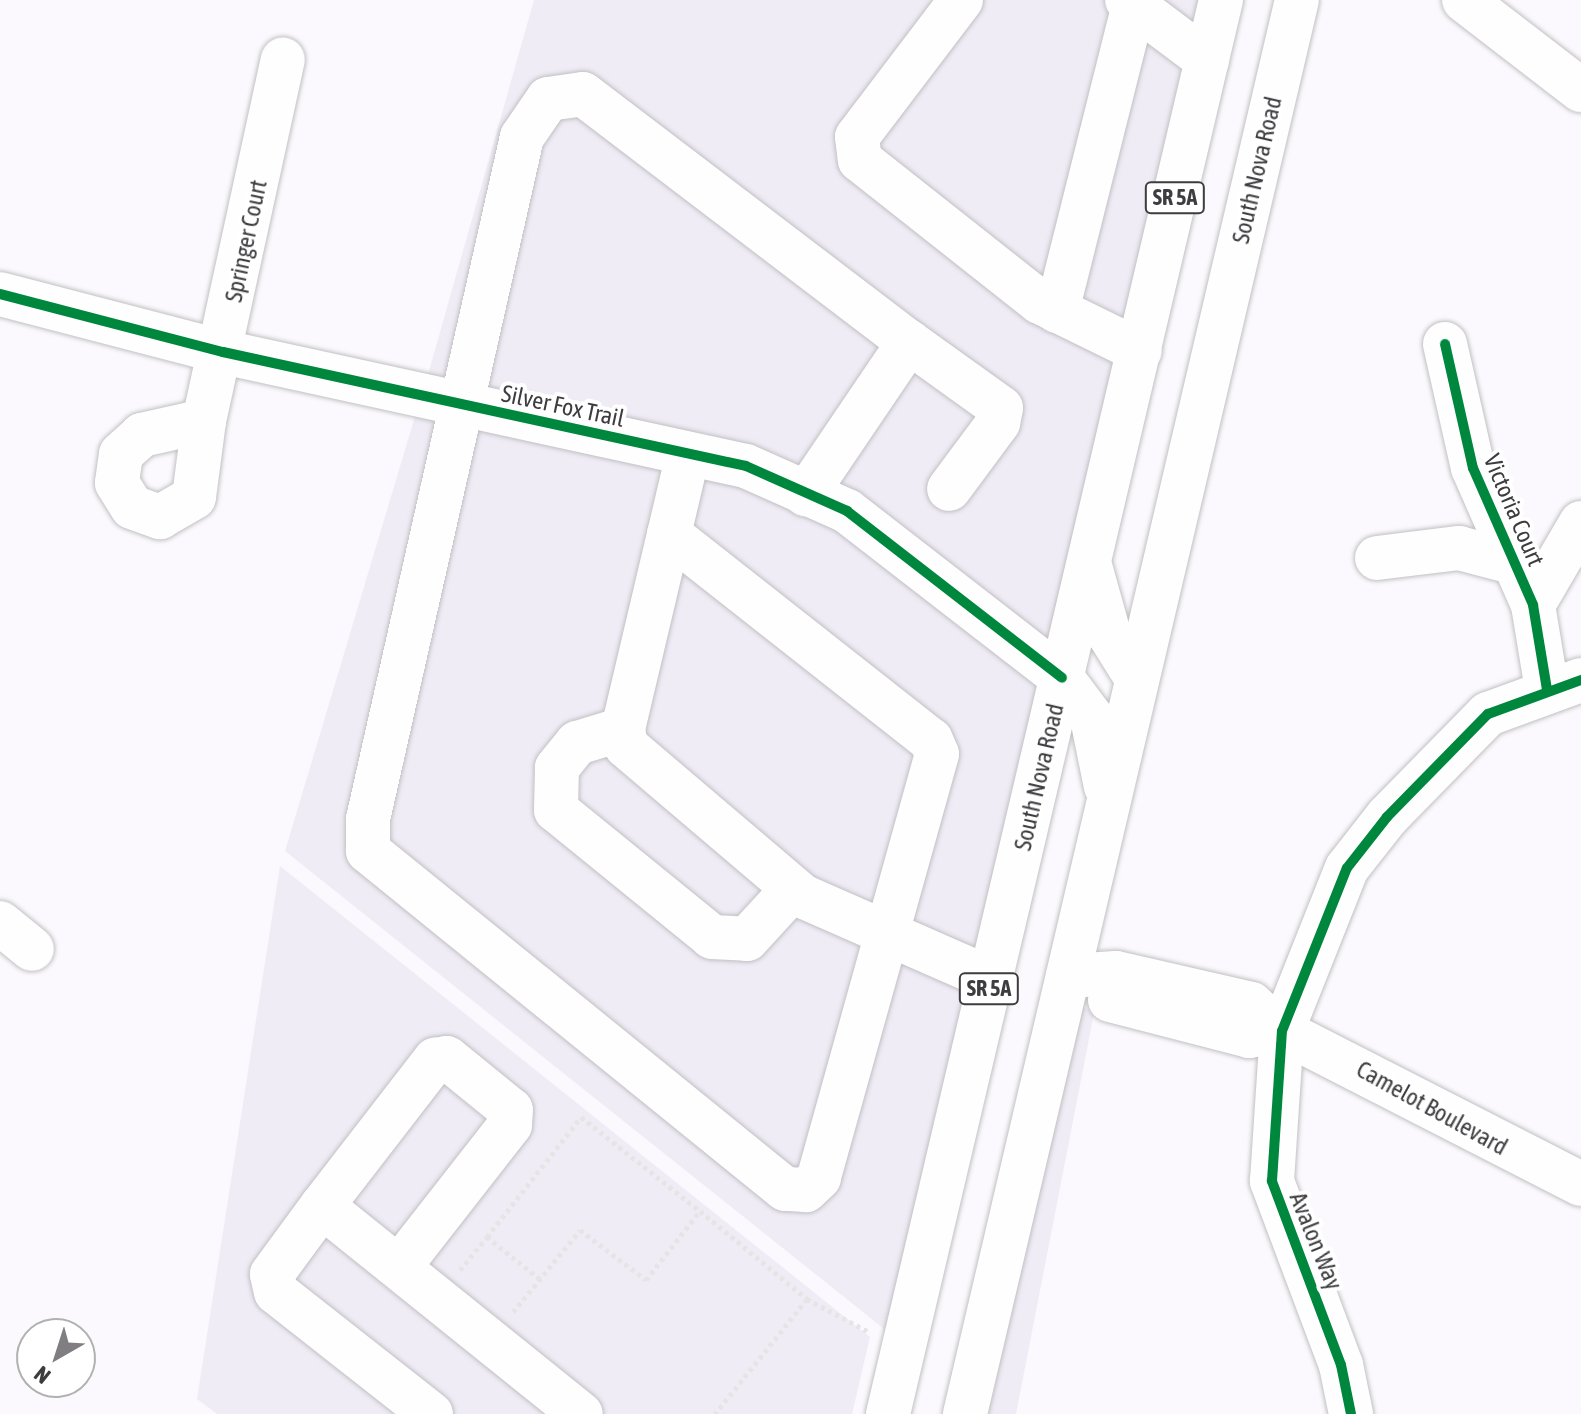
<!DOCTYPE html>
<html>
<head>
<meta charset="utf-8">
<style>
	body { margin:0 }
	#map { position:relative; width:1581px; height:1414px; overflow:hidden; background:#fbf9fd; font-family:"Asap Condensed",sans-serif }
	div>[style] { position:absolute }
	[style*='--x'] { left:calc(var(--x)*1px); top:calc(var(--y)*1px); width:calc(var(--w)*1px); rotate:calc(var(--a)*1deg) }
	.built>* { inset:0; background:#f0ecf6 }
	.path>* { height:5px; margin-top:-2.5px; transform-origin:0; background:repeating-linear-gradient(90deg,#e6e5e6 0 4px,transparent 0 8px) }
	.roads { filter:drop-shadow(0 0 2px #c1c0c3) drop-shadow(0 0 2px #c1c0c3) }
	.minor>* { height:44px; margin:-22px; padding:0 22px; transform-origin:22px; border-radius:22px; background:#fefeff }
	.major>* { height:44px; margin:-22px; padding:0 22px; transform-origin:22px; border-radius:22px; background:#fefeff }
	.cycleway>* { height:10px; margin:-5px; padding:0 5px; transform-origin:5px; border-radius:5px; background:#00873e }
	span { translate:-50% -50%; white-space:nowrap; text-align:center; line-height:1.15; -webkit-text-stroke:8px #fff; paint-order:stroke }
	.shield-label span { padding:2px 6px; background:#fff; border:2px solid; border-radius:6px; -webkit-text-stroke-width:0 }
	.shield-label { font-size:22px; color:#3d3c3f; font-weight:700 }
	.street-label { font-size:24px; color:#3d3c3f }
	.north { position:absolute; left:16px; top:1318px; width:80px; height:80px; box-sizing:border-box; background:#fff; border:2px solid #b1b1b2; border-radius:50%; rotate:219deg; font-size:22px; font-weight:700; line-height:32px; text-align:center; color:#3d3c3f }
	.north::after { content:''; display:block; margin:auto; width:28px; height:36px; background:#807e82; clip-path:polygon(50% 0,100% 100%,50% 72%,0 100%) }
</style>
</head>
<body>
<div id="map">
	<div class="built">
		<i style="clip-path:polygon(534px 0,1205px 0,1052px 646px,858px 497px,427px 378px)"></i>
		<i style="clip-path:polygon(416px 413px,738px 484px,836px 527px,1043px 686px,885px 1339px,883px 1328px,285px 851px)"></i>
		<i style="clip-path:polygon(280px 866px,870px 1337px,852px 1414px,217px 1414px,197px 1399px)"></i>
		<i style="clip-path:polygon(1078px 1004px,1094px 1013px,1016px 1414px,982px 1414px)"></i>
	</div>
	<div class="path">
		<i style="--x:460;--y:1270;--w:43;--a:-50.7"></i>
		<i style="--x:540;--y:1279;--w:68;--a:-141.6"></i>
		<i style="--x:487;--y:1237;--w:152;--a:-51.9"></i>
		<i style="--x:581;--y:1117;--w:152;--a:38.3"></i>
		<i style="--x:807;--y:1299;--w:70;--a:28"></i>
		<i style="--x:513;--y:1312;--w:106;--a:-50.7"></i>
		<i style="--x:580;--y:1230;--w:83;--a:37.1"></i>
		<i style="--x:646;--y:1280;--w:88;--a:-52"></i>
		<i style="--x:700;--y:1211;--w:139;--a:39.4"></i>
		<i style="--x:807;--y:1299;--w:147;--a:128.7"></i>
	</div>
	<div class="roads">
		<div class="minor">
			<i style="--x:961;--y:0;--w:172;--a:127.2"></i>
			<i style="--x:857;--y:137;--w:23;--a:83"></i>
			<i style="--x:860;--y:160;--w:229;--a:38.3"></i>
			<i style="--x:1040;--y:302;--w:111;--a:26.1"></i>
			<i style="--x:1127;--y:0;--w:100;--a:36.9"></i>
			<i style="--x:1464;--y:0;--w:148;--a:37.6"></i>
			<i style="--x:0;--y:294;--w:230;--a:14.6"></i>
			<i style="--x:223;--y:352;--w:535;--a:12.3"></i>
			<i style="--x:746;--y:466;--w:111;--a:24"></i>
			<i style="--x:847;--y:511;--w:272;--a:37.8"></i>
			<i style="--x:1057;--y:311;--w:316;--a:-75.9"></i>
			<i style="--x:909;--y:342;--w:113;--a:35.7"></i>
			<i style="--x:1001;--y:408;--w:15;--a:101"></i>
			<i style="--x:998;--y:423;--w:82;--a:126.6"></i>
			<i style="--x:1445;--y:344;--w:127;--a:77.3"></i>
			<i style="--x:1473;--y:468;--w:150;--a:66.3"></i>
			<i style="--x:1533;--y:605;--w:86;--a:80.6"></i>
			<i style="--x:204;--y:421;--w:64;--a:167.3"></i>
			<i style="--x:142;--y:435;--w:28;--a:138"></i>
			<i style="--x:121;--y:454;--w:29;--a:98"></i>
			<i style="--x:117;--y:483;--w:28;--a:58"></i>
			<i style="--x:132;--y:507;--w:30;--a:20"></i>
			<i style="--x:160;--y:517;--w:39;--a:-30"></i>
			<i style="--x:194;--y:497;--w:77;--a:-82.5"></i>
			<i style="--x:204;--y:421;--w:370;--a:-77.7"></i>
			<i style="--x:688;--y:454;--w:283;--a:103.3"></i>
			<i style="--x:623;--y:729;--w:17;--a:80"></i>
			<i style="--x:626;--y:746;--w:231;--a:40.4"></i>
			<i style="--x:802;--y:896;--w:206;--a:23.7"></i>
			<i style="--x:669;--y:534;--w:333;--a:38.2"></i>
			<i style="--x:931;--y:740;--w:15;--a:67"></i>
			<i style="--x:937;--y:754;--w:440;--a:105.6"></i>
			<i style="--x:819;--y:1178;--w:18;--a:137"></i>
			<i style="--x:806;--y:1190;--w:21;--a:-177"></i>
			<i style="--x:785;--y:1189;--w:537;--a:-140.97"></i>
			<i style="--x:368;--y:851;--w:32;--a:-90"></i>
			<i style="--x:368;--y:819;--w:699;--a:-77.28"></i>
			<i style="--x:522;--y:137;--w:46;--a:-55.6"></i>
			<i style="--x:548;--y:99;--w:35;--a:-8"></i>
			<i style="--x:583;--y:94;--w:410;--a:37.3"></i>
			<i style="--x:909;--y:342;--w:184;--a:124.1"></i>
			<i style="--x:1377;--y:558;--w:83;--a:-7"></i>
			<i style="--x:1459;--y:548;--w:55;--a:14.8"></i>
			<i style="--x:1533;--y:605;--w:95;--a:-59.7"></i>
			<i style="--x:623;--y:729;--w:48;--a:163.1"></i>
			<i style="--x:577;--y:743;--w:32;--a:129"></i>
			<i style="--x:557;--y:768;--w:42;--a:91.4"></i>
			<i style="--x:556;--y:810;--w:201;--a:39.1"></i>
			<i style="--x:712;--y:937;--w:35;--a:3"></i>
			<i style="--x:747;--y:939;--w:68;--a:-47.4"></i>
			<i style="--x:0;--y:923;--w:41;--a:39.1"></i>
			<i style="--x:1068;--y:976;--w:48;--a:-3.6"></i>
			<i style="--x:1116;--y:973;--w:139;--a:12.9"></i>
			<i style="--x:1251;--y:1004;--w:41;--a:41.1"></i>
			<i style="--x:1282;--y:1031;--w:336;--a:27.1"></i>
			<i style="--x:1110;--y:1000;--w:144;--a:14.5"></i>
			<i style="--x:1249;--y:1036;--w:33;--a:-9"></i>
			<i style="--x:322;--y:1206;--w:185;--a:-52.3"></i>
			<i style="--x:435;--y:1060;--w:12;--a:-9"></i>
			<i style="--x:447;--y:1058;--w:82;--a:39.1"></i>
			<i style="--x:511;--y:1110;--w:15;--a:94"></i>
			<i style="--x:510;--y:1125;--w:180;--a:128"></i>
			<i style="--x:431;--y:1414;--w:197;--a:-141.8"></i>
			<i style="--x:276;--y:1292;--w:18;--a:-103"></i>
			<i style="--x:272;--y:1274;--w:84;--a:-53.7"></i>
			<i style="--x:322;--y:1206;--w:332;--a:38.8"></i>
			<i style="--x:1351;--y:1414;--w:50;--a:-101.5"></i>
			<i style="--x:1341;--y:1365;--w:197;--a:-110.6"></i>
			<i style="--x:1272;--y:1181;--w:150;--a:-86.2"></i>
			<i style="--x:1282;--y:1031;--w:175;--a:-68.3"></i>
			<i style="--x:1347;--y:868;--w:65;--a:-51.9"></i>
			<i style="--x:1387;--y:817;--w:144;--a:-45.6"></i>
			<i style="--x:1488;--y:714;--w:99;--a:-20.1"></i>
		</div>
		<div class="major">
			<i style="--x:1090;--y:566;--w:71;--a:74.4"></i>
			<i style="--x:1109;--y:634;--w:53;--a:58.1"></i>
			<i style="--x:1062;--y:678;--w:50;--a:53.1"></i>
			<i style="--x:1092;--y:718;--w:70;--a:78.5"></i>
			<i style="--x:888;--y:1414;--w:1453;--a:-76.75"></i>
			<i style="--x:965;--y:1414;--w:1452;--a:-76.79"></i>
		</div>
	</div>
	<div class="cycleway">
		<i style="--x:0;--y:294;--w:230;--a:14.6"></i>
		<i style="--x:223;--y:352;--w:535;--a:12.3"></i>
		<i style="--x:746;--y:466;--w:111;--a:24"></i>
		<i style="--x:847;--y:511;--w:272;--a:37.8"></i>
		<i style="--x:1445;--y:344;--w:127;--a:77.3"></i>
		<i style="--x:1473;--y:468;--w:150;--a:66.3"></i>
		<i style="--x:1533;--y:605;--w:86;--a:80.6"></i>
		<i style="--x:1351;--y:1414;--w:50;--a:-101.5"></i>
		<i style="--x:1341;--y:1365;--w:197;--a:-110.6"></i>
		<i style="--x:1272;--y:1181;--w:150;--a:-86.2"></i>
		<i style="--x:1282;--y:1031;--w:175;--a:-68.3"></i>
		<i style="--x:1347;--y:868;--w:65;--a:-51.9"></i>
		<i style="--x:1387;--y:817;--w:144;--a:-45.6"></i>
		<i style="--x:1488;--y:714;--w:99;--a:-20.1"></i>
	</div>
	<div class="shield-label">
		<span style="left:1175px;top:198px">SR 5A</span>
		<span style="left:989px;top:989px">SR 5A</span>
	</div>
	<div class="street-label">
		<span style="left:1257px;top:170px;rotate:-77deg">South Nova Road</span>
		<span style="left:246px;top:241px;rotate:-78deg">Springer Court</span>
		<span style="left:563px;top:406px;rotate:12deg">Silver Fox Trail</span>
		<span style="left:1514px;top:510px;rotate:67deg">Victoria Court</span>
		<span style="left:1039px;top:777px;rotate:-77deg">South Nova Road</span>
		<span style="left:1432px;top:1108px;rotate:29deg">Camelot Boulevard</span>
		<span style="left:1316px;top:1241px;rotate:68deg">Avalon Way</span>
	</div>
	<div class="north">N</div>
</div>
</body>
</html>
